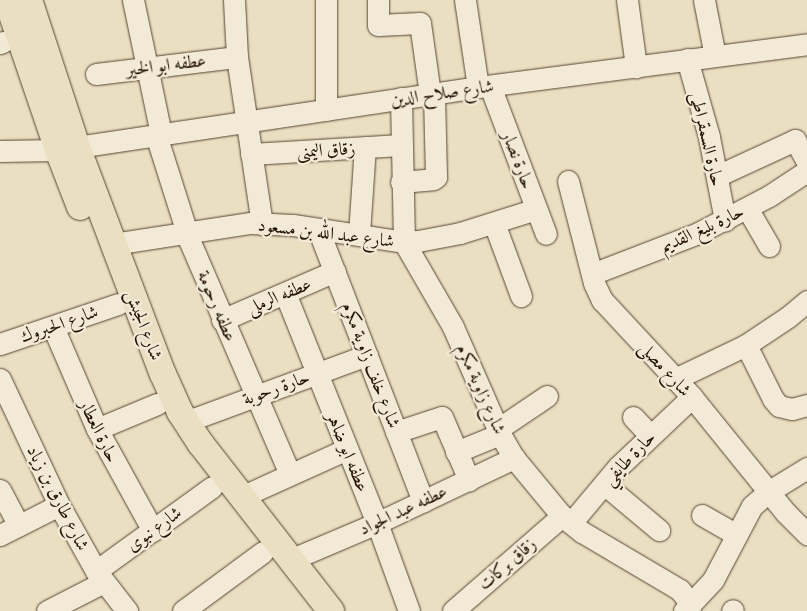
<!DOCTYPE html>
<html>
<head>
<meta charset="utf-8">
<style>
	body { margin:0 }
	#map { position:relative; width:807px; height:611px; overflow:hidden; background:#ebdfc2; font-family:"IM FELL Great Primer",Amiri,serif }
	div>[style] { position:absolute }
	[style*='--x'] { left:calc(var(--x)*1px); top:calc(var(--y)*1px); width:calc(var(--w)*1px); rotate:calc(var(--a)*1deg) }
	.roads { filter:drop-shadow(0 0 1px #564530) drop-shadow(0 0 1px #564530) }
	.minor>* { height:21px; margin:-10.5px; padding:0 10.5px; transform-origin:10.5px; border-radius:10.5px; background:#f2ead7 }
	.major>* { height:26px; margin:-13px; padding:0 13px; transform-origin:13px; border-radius:13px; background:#ebdfc2 }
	span { translate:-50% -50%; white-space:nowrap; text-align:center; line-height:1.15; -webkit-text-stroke:4.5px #f2ead7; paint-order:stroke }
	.street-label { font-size:18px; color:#241200 }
</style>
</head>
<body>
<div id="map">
	<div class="roads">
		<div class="minor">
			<i style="--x:133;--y:0;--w:137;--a:78.2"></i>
			<i style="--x:234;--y:0;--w:57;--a:87"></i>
			<i style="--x:237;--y:57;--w:169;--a:81.5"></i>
			<i style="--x:326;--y:0;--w:110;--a:90"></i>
			<i style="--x:378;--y:0;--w:25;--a:90"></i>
			<i style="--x:378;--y:25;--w:42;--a:-2.7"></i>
			<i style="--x:420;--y:23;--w:72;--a:82"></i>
			<i style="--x:465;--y:0;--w:88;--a:81.5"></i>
			<i style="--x:627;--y:0;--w:68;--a:82.3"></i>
			<i style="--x:704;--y:0;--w:57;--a:78.9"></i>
			<i style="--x:0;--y:43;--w:3;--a:-18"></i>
			<i style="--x:687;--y:59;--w:81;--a:74.2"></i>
			<i style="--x:709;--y:137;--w:85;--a:79.1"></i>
			<i style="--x:96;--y:74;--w:142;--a:-6.9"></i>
			<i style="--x:490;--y:86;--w:158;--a:69.3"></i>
			<i style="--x:401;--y:98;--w:144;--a:88.8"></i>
			<i style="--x:404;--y:242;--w:98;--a:60"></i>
			<i style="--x:453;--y:327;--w:117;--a:66.3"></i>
			<i style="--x:500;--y:434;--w:28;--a:60"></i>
			<i style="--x:514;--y:458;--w:75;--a:50.4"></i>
			<i style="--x:562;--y:516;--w:26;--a:39"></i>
			<i style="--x:582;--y:532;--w:114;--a:30.6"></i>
			<i style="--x:680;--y:590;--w:11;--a:52"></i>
			<i style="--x:687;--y:599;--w:12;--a:76"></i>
			<i style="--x:156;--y:135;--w:112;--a:72.4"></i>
			<i style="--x:190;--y:242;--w:253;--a:66.7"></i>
			<i style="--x:77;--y:147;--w:405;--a:-8.5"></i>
			<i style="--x:478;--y:87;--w:332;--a:-7.4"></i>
			<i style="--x:0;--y:151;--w:58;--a:-1"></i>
			<i style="--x:251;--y:154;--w:150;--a:-3.4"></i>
			<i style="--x:717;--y:176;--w:86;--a:-24.8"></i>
			<i style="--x:795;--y:140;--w:25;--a:61"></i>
			<i style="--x:568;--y:181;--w:105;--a:75.7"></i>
			<i style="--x:594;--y:283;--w:19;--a:65"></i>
			<i style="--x:602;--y:300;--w:132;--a:47.1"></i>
			<i style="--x:692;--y:397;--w:149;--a:51"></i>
			<i style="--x:786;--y:513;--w:30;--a:45"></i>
			<i style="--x:401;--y:182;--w:32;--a:-5"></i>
			<i style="--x:433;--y:179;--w:4;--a:-34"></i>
			<i style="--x:436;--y:177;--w:84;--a:-91.4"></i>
			<i style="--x:747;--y:208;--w:44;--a:59.9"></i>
			<i style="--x:494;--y:223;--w:78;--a:69.7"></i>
			<i style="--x:318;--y:229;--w:292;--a:68.9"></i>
			<i style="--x:359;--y:234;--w:87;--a:-86.1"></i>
			<i style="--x:113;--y:244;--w:139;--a:-8.7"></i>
			<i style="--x:250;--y:223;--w:43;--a:2.7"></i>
			<i style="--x:293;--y:225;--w:112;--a:8.7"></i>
			<i style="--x:404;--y:242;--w:14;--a:-4"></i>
			<i style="--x:418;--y:241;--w:43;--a:-10.8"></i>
			<i style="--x:460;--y:233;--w:80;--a:-17.5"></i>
			<i style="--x:592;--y:274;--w:114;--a:-21.1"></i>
			<i style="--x:698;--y:233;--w:80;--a:-27.5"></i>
			<i style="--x:769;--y:196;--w:45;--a:-33.3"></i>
			<i style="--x:285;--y:293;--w:248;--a:68.2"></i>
			<i style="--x:377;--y:523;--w:94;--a:70"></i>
			<i style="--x:222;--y:320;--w:123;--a:-23.4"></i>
			<i style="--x:53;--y:327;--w:111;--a:66.7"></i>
			<i style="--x:97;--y:429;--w:116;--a:61.2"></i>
			<i style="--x:0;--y:344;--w:125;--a:-18.7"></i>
			<i style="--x:746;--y:345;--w:60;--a:63.4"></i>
			<i style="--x:773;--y:399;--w:9;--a:49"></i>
			<i style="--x:779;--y:406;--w:13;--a:13"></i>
			<i style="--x:792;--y:409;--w:16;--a:-15"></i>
			<i style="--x:0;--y:379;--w:139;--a:64.9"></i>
			<i style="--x:59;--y:505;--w:76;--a:60.7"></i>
			<i style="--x:96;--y:571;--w:51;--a:52.2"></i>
			<i style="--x:675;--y:379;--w:79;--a:-25.6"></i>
			<i style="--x:746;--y:345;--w:50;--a:-33.7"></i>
			<i style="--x:788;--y:317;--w:25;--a:-40"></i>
			<i style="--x:633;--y:417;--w:25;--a:47"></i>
			<i style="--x:185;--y:422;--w:194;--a:-20.2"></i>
			<i style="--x:97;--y:429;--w:65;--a:-22.6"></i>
			<i style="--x:498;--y:429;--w:59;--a:-34"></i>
			<i style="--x:396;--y:432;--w:48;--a:-18.1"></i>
			<i style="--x:442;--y:417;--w:69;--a:66.8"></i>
			<i style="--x:456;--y:452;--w:48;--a:-22.2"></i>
			<i style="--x:604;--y:484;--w:72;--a:39.9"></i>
			<i style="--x:0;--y:490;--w:40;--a:62"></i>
			<i style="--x:241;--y:497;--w:116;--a:-24.4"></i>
			<i style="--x:702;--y:515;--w:40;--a:29.7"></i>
			<i style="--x:571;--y:523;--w:73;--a:-50"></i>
			<i style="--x:618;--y:467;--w:102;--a:-43.4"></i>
			<i style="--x:0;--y:535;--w:66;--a:-27"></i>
			<i style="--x:290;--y:560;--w:95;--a:-23"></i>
			<i style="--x:377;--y:523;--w:152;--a:-25.4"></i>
			<i style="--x:96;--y:571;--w:143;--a:-35.9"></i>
			<i style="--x:47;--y:611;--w:64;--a:-27"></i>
			<i style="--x:183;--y:611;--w:99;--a:-36.4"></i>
			<i style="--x:453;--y:611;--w:145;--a:-41.1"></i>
			<i style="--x:684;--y:611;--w:42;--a:-46.9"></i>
			<i style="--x:713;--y:580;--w:84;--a:-62.2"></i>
			<i style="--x:752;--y:506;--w:21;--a:-41"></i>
			<i style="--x:768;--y:492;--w:46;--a:-31.6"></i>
			<i style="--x:732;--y:611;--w:1;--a:-45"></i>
		</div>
		<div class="major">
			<i style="--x:7;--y:0;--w:158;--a:71.2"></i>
			<i style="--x:58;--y:150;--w:61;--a:68.9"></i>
			<i style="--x:29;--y:0;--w:155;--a:71.9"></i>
			<i style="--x:77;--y:147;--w:243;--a:69.3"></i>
			<i style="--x:163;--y:374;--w:42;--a:65.9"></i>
			<i style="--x:180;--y:412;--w:38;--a:57"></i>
			<i style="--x:201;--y:444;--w:212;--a:52.1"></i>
		</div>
	</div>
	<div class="street-label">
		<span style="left:166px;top:65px;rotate:-7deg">عطفه ابو الخير</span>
		<span style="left:442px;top:93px;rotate:-8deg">شارع صلاح الدين</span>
		<span style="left:707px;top:139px;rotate:77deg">حارة السمقراطى</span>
		<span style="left:326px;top:150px;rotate:-3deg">زقاق اليمنى</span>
		<span style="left:518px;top:160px;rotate:69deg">حارة نصار</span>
		<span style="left:702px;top:229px;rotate:-25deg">حارة بليغ القديم</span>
		<span style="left:326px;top:233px;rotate:7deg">شارع عبد الله بن مسعود</span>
		<span style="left:279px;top:296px;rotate:-23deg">عطفه الرملى</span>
		<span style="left:217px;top:306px;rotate:67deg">عطفه رحومة</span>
		<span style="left:59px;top:324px;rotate:-19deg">شارع الحبروك</span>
		<span style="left:144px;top:325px;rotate:69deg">شارع الجيش</span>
		<span style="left:371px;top:365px;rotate:69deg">شارع خلف زاوية مكرم</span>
		<span style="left:665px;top:369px;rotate:47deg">شارع مصلى</span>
		<span style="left:276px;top:388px;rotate:-20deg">حارة رحوبة</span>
		<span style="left:481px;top:389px;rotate:66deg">شارع زاوية مكرم</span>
		<span style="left:99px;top:431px;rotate:64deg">حارة العطار</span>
		<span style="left:348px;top:452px;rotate:68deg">عطفه ابو ضاهر</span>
		<span style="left:629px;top:458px;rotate:-46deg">حارة طايفي</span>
		<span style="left:58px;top:498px;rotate:63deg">شارع طارق بن زياد</span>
		<span style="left:403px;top:510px;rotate:-25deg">عطفه عبد الجواد</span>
		<span style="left:154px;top:529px;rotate:-36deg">شارع نبوى</span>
		<span style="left:507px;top:564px;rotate:-41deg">زقاق بركات</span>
	</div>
</div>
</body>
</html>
